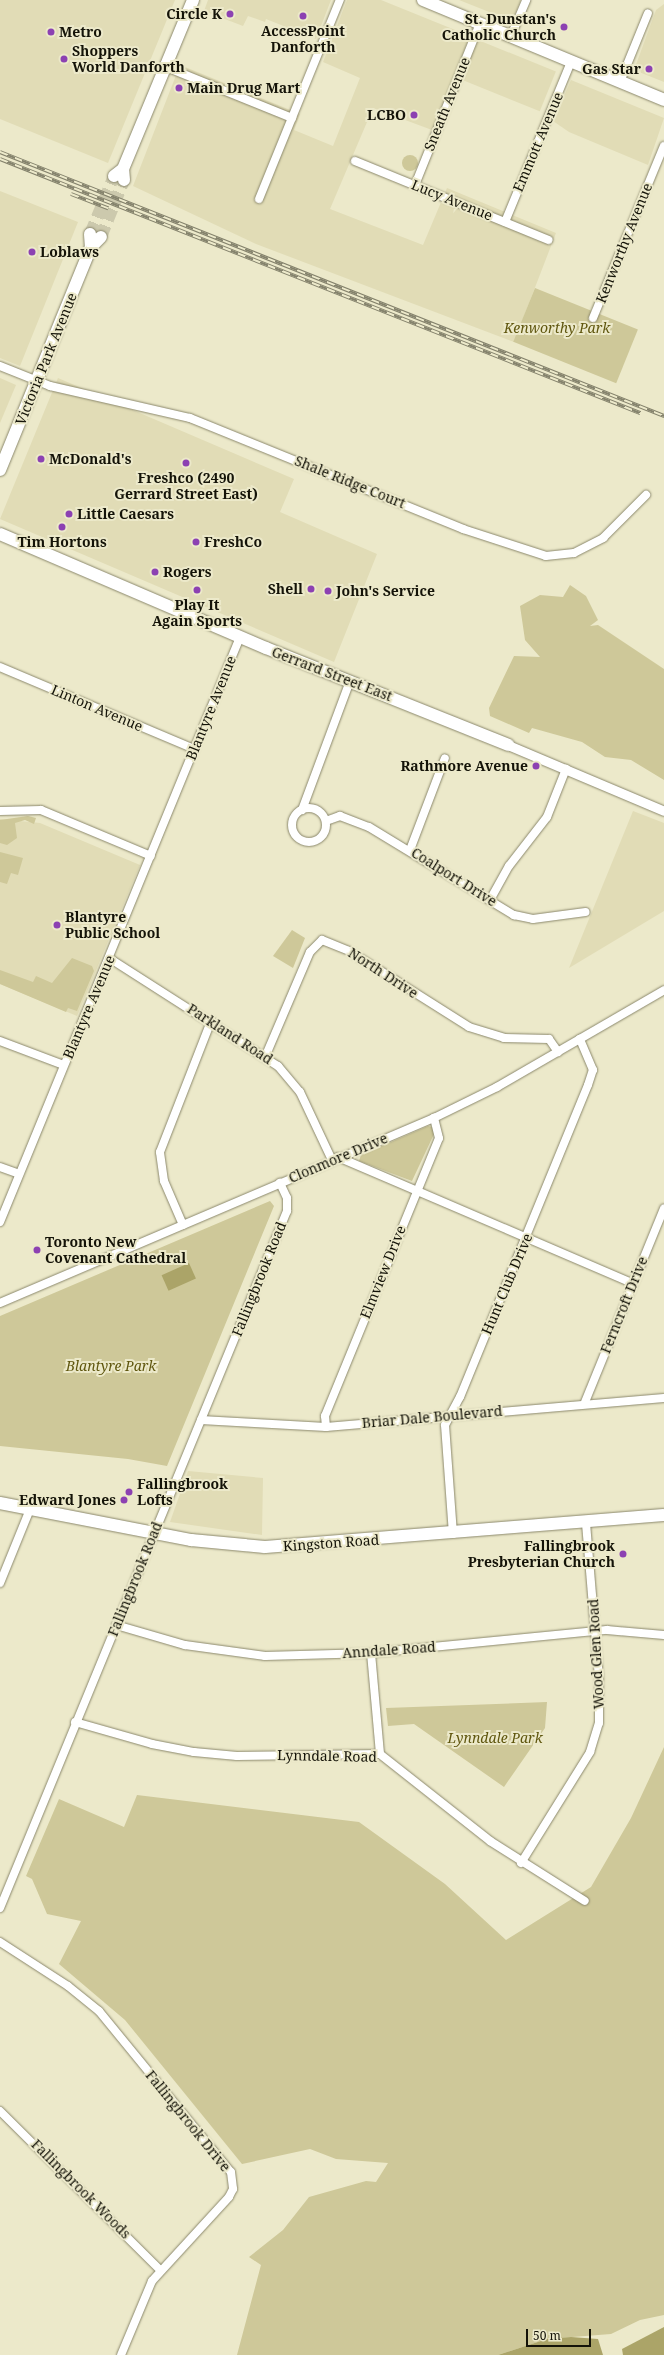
<!DOCTYPE html>
<html>
<head>
<meta charset="utf-8">
<style>
	body { margin:0 }
	#map { position:relative; width:664px; height:2355px; overflow:hidden; background:#ece9ca; font-family:"Noto Serif",serif }
	div>[style] { position:absolute }
	[style*='--x'] { left:calc(var(--x)*1px); top:calc(var(--y)*1px); width:calc(var(--w)*1px); rotate:calc(var(--a)*1deg) }
	.built>* { inset:0; background:#e1dcb6; transform-origin:0 0 }
	.green>* { inset:0; background:#cec899; transform-origin:0 0 }
	.round { border-radius:50% }
	.water>* { inset:0; background:#aba468; transform-origin:0 0 }
	.primary-tunnel>* { height:12px; margin-top:-6px; transform-origin:0; background:repeating-linear-gradient(90deg,#ccc9ad 0 12px,transparent 0 18px) }
	.roads { filter:drop-shadow(0 0 1px #8b886c) drop-shadow(0 0 1px #8b886c) }
	.minor>* { height:8px; margin:-4px; padding:0 4px; transform-origin:4px; border-radius:4px; background:#fff }
	.minor>.ring { margin:-4px; padding:0; box-sizing:content-box; background:none; border:8px solid #fff; border-radius:50% }
	.tertiary>* { height:9px; margin:-4.5px; padding:0 4.5px; transform-origin:4.5px; border-radius:4.5px; background:#fff }
	.primary>* { height:12px; margin:-6px; padding:0 6px; transform-origin:6px; border-radius:6px; background:#fff }
	.rail>* { height:4px; margin-top:-2px; transform-origin:0; background:repeating-linear-gradient(90deg,#ece9ca 0 8px,#84826c 0 16px); box-sizing:border-box; border-block:1px solid #84826c }
	.dots>* { width:11px; height:11px; translate:-50% -50%; box-sizing:border-box; border:2px solid #ece9ca; border-radius:50% }
	span { translate:-50% -50%; white-space:nowrap; text-align:center; line-height:1.15; -webkit-text-stroke:4px #ece9ca; paint-order:stroke }
	.poi-label { font-size:14px; color:#141308; font-weight:700 }
	.right { translate:-100% -50%; text-align:right }
	.left { translate:0 -50%; text-align:left }
	.street-label { font-size:14px; color:#141308 }
	.park-label { font-size:14px; color:#5f560e; font-style:italic }
	.scale { position:absolute; left:526px; top:2329px; width:65px; height:18px; box-sizing:border-box; border:2px solid #141308; border-top:0; padding-left:5px; font-size:12px; line-height:14px; white-space:nowrap; color:#141308; -webkit-text-stroke:3px #ece9ca; paint-order:stroke }
</style>
</head>
<body>
<div id="map">
	<div class="built">
		<i style="clip-path:polygon(0 0,175px 0,108px 163px,0 119px)"></i>
		<i style="clip-path:polygon(208px 0,331px 0,316px 39px,266px 19px,265px 22px,248px 16px,243px 26px,204px 11px)"></i>
		<i style="clip-path:polygon(347px 0,381px 0,470px 36px,432px 130px,373px 108px,330px 209px,423px 245px,447px 188px,556px 233px,514px 342px,256px 244px,133px 186px,180px 65px,300px 114px,294px 130px,333px 146px,360px 78px,323px 62px)"></i>
		<i style="clip-path:polygon(459px 0,521px 0,512px 21px)"></i>
		<i style="clip-path:polygon(664px 4px,664px 82px,634px 70px,656px 10px)"></i>
		<i style="left:478px;top:40px;width:84px;height:43px;rotate:22deg"></i>
		<i style="clip-path:polygon(571px 80px,664px 118px,648px 165px,569px 132px,553px 121px)"></i>
		<i style="clip-path:polygon(0 191px,78px 222px,20px 366px,0 358px)"></i>
		<i style="clip-path:polygon(0 378px,16px 385px,0 423px)"></i>
		<i style="clip-path:polygon(58px 378px,294px 479px,280px 512px,377px 554px,334px 662px,0 519px)"></i>
		<i style="clip-path:polygon(633px 811px,664px 823px,664px 911px,569px 968px)"></i>
		<i style="clip-path:polygon(0 819px,40px 823px,140px 865px,77px 1016px,0 984px)"></i>
		<i style="clip-path:polygon(188px 1471px,263px 1478px,262px 1535px,170px 1522px)"></i>
	</div>
	<div class="green">
		<i class="round" style="left:402px;top:155px;width:16px;height:16px"></i>
		<i style="left:535px;top:288px;width:111px;height:58px;rotate:22deg"></i>
		<i style="clip-path:polygon(570px 585px,586px 596px,598px 620px,590px 626px,598px 625px,664px 669px,664px 780px,631px 760px,605px 757px,582px 742px,532px 728px,529px 733px,490px 716px,489px 708px,514px 656px,540px 657px,525px 640px,520px 606px,540px 595px,563px 597px)"></i>
		<i style="clip-path:polygon(28px 816px,36px 818px,34px 824px,25px 820px,15px 823px,17px 838px,7px 845px,0 843px,0 820px)"></i>
		<i style="clip-path:polygon(0 852px,23px 858px,18px 875px,11px 873px,7px 884px,0 882px)"></i>
		<i style="clip-path:polygon(292px 930px,305px 938px,293px 968px,273px 956px)"></i>
		<i style="clip-path:polygon(72px 958px,92px 966px,94px 971px,77px 1011px,68px 1008px,66px 1012px,0 984px,0 970px,33px 982px,36px 976px,52px 983px)"></i>
		<i style="clip-path:polygon(428px 1126px,433px 1127px,434px 1134px,412px 1181px,359px 1161px,361px 1155px)"></i>
		<i style="clip-path:polygon(270px 1201px,274px 1206px,167px 1466px,128px 1459px,0 1446px,0 1316px)"></i>
		<i style="clip-path:polygon(547px 1702px,545px 1728px,504px 1787px,414px 1724px,388px 1726px,386px 1708px)"></i>
		<i style="clip-path:polygon(664px 1747px,664px 2315px,640px 2320px,611px 2334px,547px 2339px,498px 2355px,237px 2355px,261px 2265px,249px 2257px,283px 2230px,309px 2197px,366px 2181px,376px 2182px,388px 2163px,336px 2159px,310px 2149px,242px 2164px,125px 2020px,59px 1964px,81px 1921px,47px 1914px,32px 1879px,26px 1876px,59px 1799px,124px 1827px,137px 1795px,359px 1822px,445px 1884px,506px 1940px,591px 1887px,631px 1818px)"></i>
	</div>
	<div class="water">
		<i style="left:189px;top:1263px;width:17px;height:30px;rotate:66deg"></i>
		<i style="clip-path:polygon(664px 2327px,664px 2355px,623px 2355px,622px 2349px)"></i>
		<i style="clip-path:polygon(571px 2337px,598px 2339px,603px 2355px,498px 2355px,547px 2339px)"></i>
	</div>
	<div class="primary-tunnel">
		<i style="--x:90;--y:234;--w:63;--a:-67.5"></i>
		<i style="--x:101;--y:237;--w:61;--a:-68"></i>
	</div>
	<div class="roads">
		<div class="minor">
			<i style="--x:511;--y:36;--w:39;--a:-67"></i>
			<i style="--x:166;--y:67;--w:136;--a:22"></i>
			<i style="--x:620;--y:82;--w:74;--a:-67.9"></i>
			<i style="--x:355;--y:161;--w:209;--a:22.2"></i>
			<i style="--x:415;--y:185;--w:175;--a:-68.1"></i>
			<i style="--x:259;--y:199;--w:215;--a:-67.9"></i>
			<i style="--x:505;--y:222;--w:173;--a:-67.6"></i>
			<i style="--x:593;--y:318;--w:186;--a:-67.6"></i>
			<i style="--x:0;--y:366;--w:54;--a:21.8"></i>
			<i style="--x:50;--y:386;--w:144;--a:12.9"></i>
			<i style="--x:190;--y:418;--w:295;--a:22.1"></i>
			<i style="--x:463;--y:529;--w:87;--a:18"></i>
			<i style="--x:546;--y:556;--w:28;--a:-6"></i>
			<i style="--x:574;--y:553;--w:33;--a:-27"></i>
			<i style="--x:603;--y:538;--w:61;--a:-45"></i>
			<i style="--x:0;--y:667;--w:211;--a:22.9"></i>
			<i class="ring" style="left:292px;top:808px;width:26px;height:26px"></i>
			<i style="--x:302;--y:810;--w:138;--a:-69.6"></i>
			<i style="--x:0;--y:811;--w:41;--a:-1.4"></i>
			<i style="--x:41;--y:810;--w:119;--a:22.7"></i>
			<i style="--x:326;--y:821;--w:15;--a:-20"></i>
			<i style="--x:340;--y:816;--w:31;--a:21"></i>
			<i style="--x:369;--y:827;--w:170;--a:31.3"></i>
			<i style="--x:514;--y:915;--w:19;--a:12"></i>
			<i style="--x:533;--y:919;--w:53;--a:-7.5"></i>
			<i style="--x:410;--y:850;--w:98;--a:-69.2"></i>
			<i style="--x:490;--y:900;--w:39;--a:-61"></i>
			<i style="--x:509;--y:866;--w:62;--a:-52.2"></i>
			<i style="--x:547;--y:817;--w:52;--a:-68.4"></i>
			<i style="--x:109;--y:958;--w:201;--a:32.6"></i>
			<i style="--x:278;--y:1066;--w:34;--a:50"></i>
			<i style="--x:300;--y:1092;--w:75;--a:64.8"></i>
			<i style="--x:0;--y:1041;--w:68;--a:20.6"></i>
			<i style="--x:266;--y:1055;--w:112;--a:-66.9"></i>
			<i style="--x:310;--y:952;--w:17;--a:-45"></i>
			<i style="--x:322;--y:940;--w:29;--a:22"></i>
			<i style="--x:349;--y:951;--w:142;--a:32.3"></i>
			<i style="--x:469;--y:1027;--w:37;--a:17"></i>
			<i style="--x:504;--y:1038;--w:45;--a:1.3"></i>
			<i style="--x:549;--y:1039;--w:16;--a:55"></i>
			<i style="--x:338;--y:1157;--w:320;--a:23.2"></i>
			<i style="--x:0;--y:1167;--w:20;--a:20"></i>
			<i style="--x:0;--y:1222;--w:632;--a:-67.69"></i>
			<i style="--x:183;--y:1225;--w:48;--a:-113.4"></i>
			<i style="--x:164;--y:1181;--w:29;--a:-98"></i>
			<i style="--x:160;--y:1152;--w:141;--a:-68.7"></i>
			<i style="--x:0;--y:1303;--w:472;--a:-23.1"></i>
			<i style="--x:434;--y:1118;--w:70;--a:-26.2"></i>
			<i style="--x:497;--y:1087;--w:193;--a:-30.1"></i>
			<i style="--x:585;--y:1402;--w:209;--a:-67.8"></i>
			<i style="--x:201;--y:1420;--w:125;--a:3.2"></i>
			<i style="--x:326;--y:1427;--w:339;--a:-4.9"></i>
			<i style="--x:326;--y:1427;--w:11;--a:-95"></i>
			<i style="--x:325;--y:1416;--w:300;--a:-67.7"></i>
			<i style="--x:439;--y:1138;--w:21;--a:-104"></i>
			<i style="--x:453;--y:1534;--w:109;--a:-94.2"></i>
			<i style="--x:445;--y:1425;--w:32;--a:-62"></i>
			<i style="--x:460;--y:1397;--w:337;--a:-67.7"></i>
			<i style="--x:588;--y:1085;--w:16;--a:-72"></i>
			<i style="--x:593;--y:1070;--w:34;--a:-113"></i>
			<i style="--x:0;--y:1583;--w:80;--a:-67.9"></i>
			<i style="--x:116;--y:1625;--w:72;--a:16.2"></i>
			<i style="--x:185;--y:1645;--w:81;--a:7.8"></i>
			<i style="--x:265;--y:1656;--w:106;--a:-1.6"></i>
			<i style="--x:371;--y:1653;--w:237;--a:-5.6"></i>
			<i style="--x:607;--y:1630;--w:57;--a:5"></i>
			<i style="--x:371;--y:1653;--w:101;--a:84.9"></i>
			<i style="--x:75;--y:1722;--w:80;--a:15.9"></i>
			<i style="--x:152;--y:1744;--w:43;--a:10.8"></i>
			<i style="--x:194;--y:1752;--w:43;--a:5.3"></i>
			<i style="--x:237;--y:1756;--w:143;--a:-0.8"></i>
			<i style="--x:380;--y:1754;--w:140;--a:38.3"></i>
			<i style="--x:490;--y:1841;--w:112;--a:32.3"></i>
			<i style="--x:521;--y:1863;--w:131;--a:-58.1"></i>
			<i style="--x:590;--y:1752;--w:30;--a:-73"></i>
			<i style="--x:599;--y:1723;--w:45;--a:-90"></i>
			<i style="--x:599;--y:1678;--w:157;--a:-94.8"></i>
			<i style="--x:0;--y:1908;--w:754;--a:-67.62"></i>
			<i style="--x:287;--y:1211;--w:13;--a:-90"></i>
			<i style="--x:287;--y:1198;--w:17;--a:-115"></i>
			<i style="--x:0;--y:1942;--w:81;--a:32.9"></i>
			<i style="--x:68;--y:1986;--w:40;--a:39"></i>
			<i style="--x:99;--y:2011;--w:208;--a:50.7"></i>
			<i style="--x:231;--y:2172;--w:17;--a:83"></i>
			<i style="--x:233;--y:2189;--w:9;--a:117"></i>
			<i style="--x:229;--y:2197;--w:114;--a:132.5"></i>
			<i style="--x:152;--y:2281;--w:80;--a:112.7"></i>
			<i style="--x:0;--y:2111;--w:226;--a:44.8"></i>
		</div>
		<div class="tertiary">
			<i style="--x:508;--y:745;--w:169;--a:22.9"></i>
		</div>
		<div class="primary">
			<i style="--x:423;--y:0;--w:261;--a:22.5"></i>
			<i style="--x:114;--y:176;--w:11;--a:-38"></i>
			<i style="--x:124;--y:180;--w:11;--a:-95"></i>
			<i style="--x:123;--y:169;--w:183;--a:-67.5"></i>
			<i style="--x:90;--y:234;--w:13;--a:86"></i>
			<i style="--x:0;--y:470;--w:241;--a:-67.8"></i>
			<i style="--x:91;--y:247;--w:14;--a:-45"></i>
			<i style="--x:0;--y:534;--w:289;--a:23.2"></i>
			<i style="--x:266;--y:648;--w:261;--a:21.8"></i>
			<i style="--x:0;--y:1503;--w:195;--a:11"></i>
			<i style="--x:191;--y:1540;--w:74;--a:5.4"></i>
			<i style="--x:265;--y:1547;--w:400;--a:-4.6"></i>
		</div>
	</div>
	<div class="rail">
		<i style="--x:0;--y:152;--w:715;--a:21.68"></i>
		<i style="--x:0;--y:159;--w:689;--a:21.65"></i>
		<i style="--x:71;--y:194;--w:40;--a:21"></i>
	</div>
	<div class="dots">
		<i style="left:230px;top:14px;background:#8c41b2"></i>
		<i style="left:303px;top:16px;background:#8c41b2"></i>
		<i style="left:564px;top:27px;background:#8c41b2"></i>
		<i style="left:51px;top:32px;background:#8c41b2"></i>
		<i style="left:64px;top:59px;background:#8c41b2"></i>
		<i style="left:649px;top:69px;background:#8c41b2"></i>
		<i style="left:179px;top:88px;background:#8c41b2"></i>
		<i style="left:414px;top:115px;background:#8c41b2"></i>
		<i style="left:32px;top:252px;background:#8c41b2"></i>
		<i style="left:41px;top:459px;background:#8c41b2"></i>
		<i style="left:186px;top:463px;background:#8c41b2"></i>
		<i style="left:69px;top:514px;background:#8c41b2"></i>
		<i style="left:62px;top:527px;background:#8c41b2"></i>
		<i style="left:196px;top:542px;background:#8c41b2"></i>
		<i style="left:155px;top:572px;background:#8c41b2"></i>
		<i style="left:311px;top:589px;background:#8c41b2"></i>
		<i style="left:197px;top:590px;background:#8c41b2"></i>
		<i style="left:328px;top:591px;background:#8c41b2"></i>
		<i style="left:536px;top:766px;background:#8c41b2"></i>
		<i style="left:57px;top:925px;background:#8c41b2"></i>
		<i style="left:37px;top:1250px;background:#8c41b2"></i>
		<i style="left:129px;top:1492px;background:#8c41b2"></i>
		<i style="left:124px;top:1500px;background:#8c41b2"></i>
		<i style="left:623px;top:1554px;background:#8c41b2"></i>
	</div>
	<div class="poi-label">
		<span class="right" style="left:222px;top:14px">Circle K</span>
		<span class="right" style="left:556px;top:27px">St. Dunstan's<br>Catholic Church</span>
		<span style="left:303px;top:39px">AccessPoint<br>Danforth</span>
		<span class="left" style="left:59px;top:32px">Metro</span>
		<span class="left" style="left:72px;top:59px">Shoppers<br>World Danforth</span>
		<span class="right" style="left:641px;top:69px">Gas Star</span>
		<span class="left" style="left:187px;top:88px">Main Drug Mart</span>
		<span class="right" style="left:406px;top:115px">LCBO</span>
		<span class="left" style="left:40px;top:252px">Loblaws</span>
		<span class="left" style="left:49px;top:459px">McDonald's</span>
		<span style="left:186px;top:486px">Freshco (2490<br>Gerrard Street East)</span>
		<span class="left" style="left:77px;top:514px">Little Caesars</span>
		<span style="left:62px;top:542px">Tim Hortons</span>
		<span class="left" style="left:204px;top:542px">FreshCo</span>
		<span class="left" style="left:163px;top:572px">Rogers</span>
		<span class="right" style="left:303px;top:589px">Shell</span>
		<span class="left" style="left:336px;top:591px">John's Service</span>
		<span style="left:197px;top:613px">Play It<br>Again Sports</span>
		<span class="right" style="left:528px;top:766px">Rathmore Avenue</span>
		<span class="left" style="left:65px;top:925px">Blantyre<br>Public School</span>
		<span class="left" style="left:45px;top:1250px">Toronto New<br>Covenant Cathedral</span>
		<span class="left" style="left:137px;top:1492px">Fallingbrook<br>Lofts</span>
		<span class="right" style="left:116px;top:1500px">Edward Jones</span>
		<span class="right" style="left:615px;top:1554px">Fallingbrook<br>Presbyterian Church</span>
	</div>
	<div class="street-label">
		<span style="left:447px;top:104px;rotate:-68deg">Sneath Avenue</span>
		<span style="left:538px;top:142px;rotate:-67deg">Emmott Avenue</span>
		<span style="left:452px;top:200px;rotate:22deg">Lucy Avenue</span>
		<span style="left:624px;top:243px;rotate:-68deg">Kenworthy Avenue</span>
		<span style="left:46px;top:359px;rotate:-68deg">Victoria Park Avenue</span>
		<span style="left:350px;top:482px;rotate:22deg">Shale Ridge Court</span>
		<span style="left:332px;top:674px;rotate:21deg">Gerrard Street East</span>
		<span style="left:97px;top:708px;rotate:23deg">Linton Avenue</span>
		<span style="left:211px;top:708px;rotate:-68deg">Blantyre Avenue</span>
		<span style="left:454px;top:877px;rotate:32deg">Coalport Drive</span>
		<span style="left:383px;top:973px;rotate:33deg">North Drive</span>
		<span style="left:89px;top:1007px;rotate:-67deg">Blantyre Avenue</span>
		<span style="left:230px;top:1034px;rotate:33deg">Parkland Road</span>
		<span style="left:338px;top:1158px;rotate:-23deg">Clonmore Drive</span>
		<span style="left:383px;top:1272px;rotate:-68deg">Elmview Drive</span>
		<span style="left:259px;top:1279px;rotate:-68deg">Fallingbrook Road</span>
		<span style="left:507px;top:1284px;rotate:-67deg">Hunt Club Drive</span>
		<span style="left:624px;top:1305px;rotate:-68deg">Ferncroft Drive</span>
		<span style="left:432px;top:1417px;rotate:-5deg">Briar Dale Boulevard</span>
		<span style="left:331px;top:1543px;rotate:-4deg">Kingston Road</span>
		<span style="left:135px;top:1579px;rotate:-68deg">Fallingbrook Road</span>
		<span style="left:389px;top:1650px;rotate:-4deg">Anndale Road</span>
		<span style="left:596px;top:1654px;rotate:-93deg">Wood Glen Road</span>
		<span style="left:327px;top:1756px;rotate:1deg">Lynndale Road</span>
		<span style="left:188px;top:2121px;rotate:51deg">Fallingbrook Drive</span>
		<span style="left:81px;top:2189px;rotate:45deg">Fallingbrook Woods</span>
	</div>
	<div class="park-label">
		<span style="left:557px;top:328px">Kenworthy Park</span>
		<span style="left:111px;top:1366px">Blantyre Park</span>
		<span style="left:495px;top:1738px">Lynndale Park</span>
	</div>
	<div class="scale">50 m</div>
</div>
</body>
</html>
